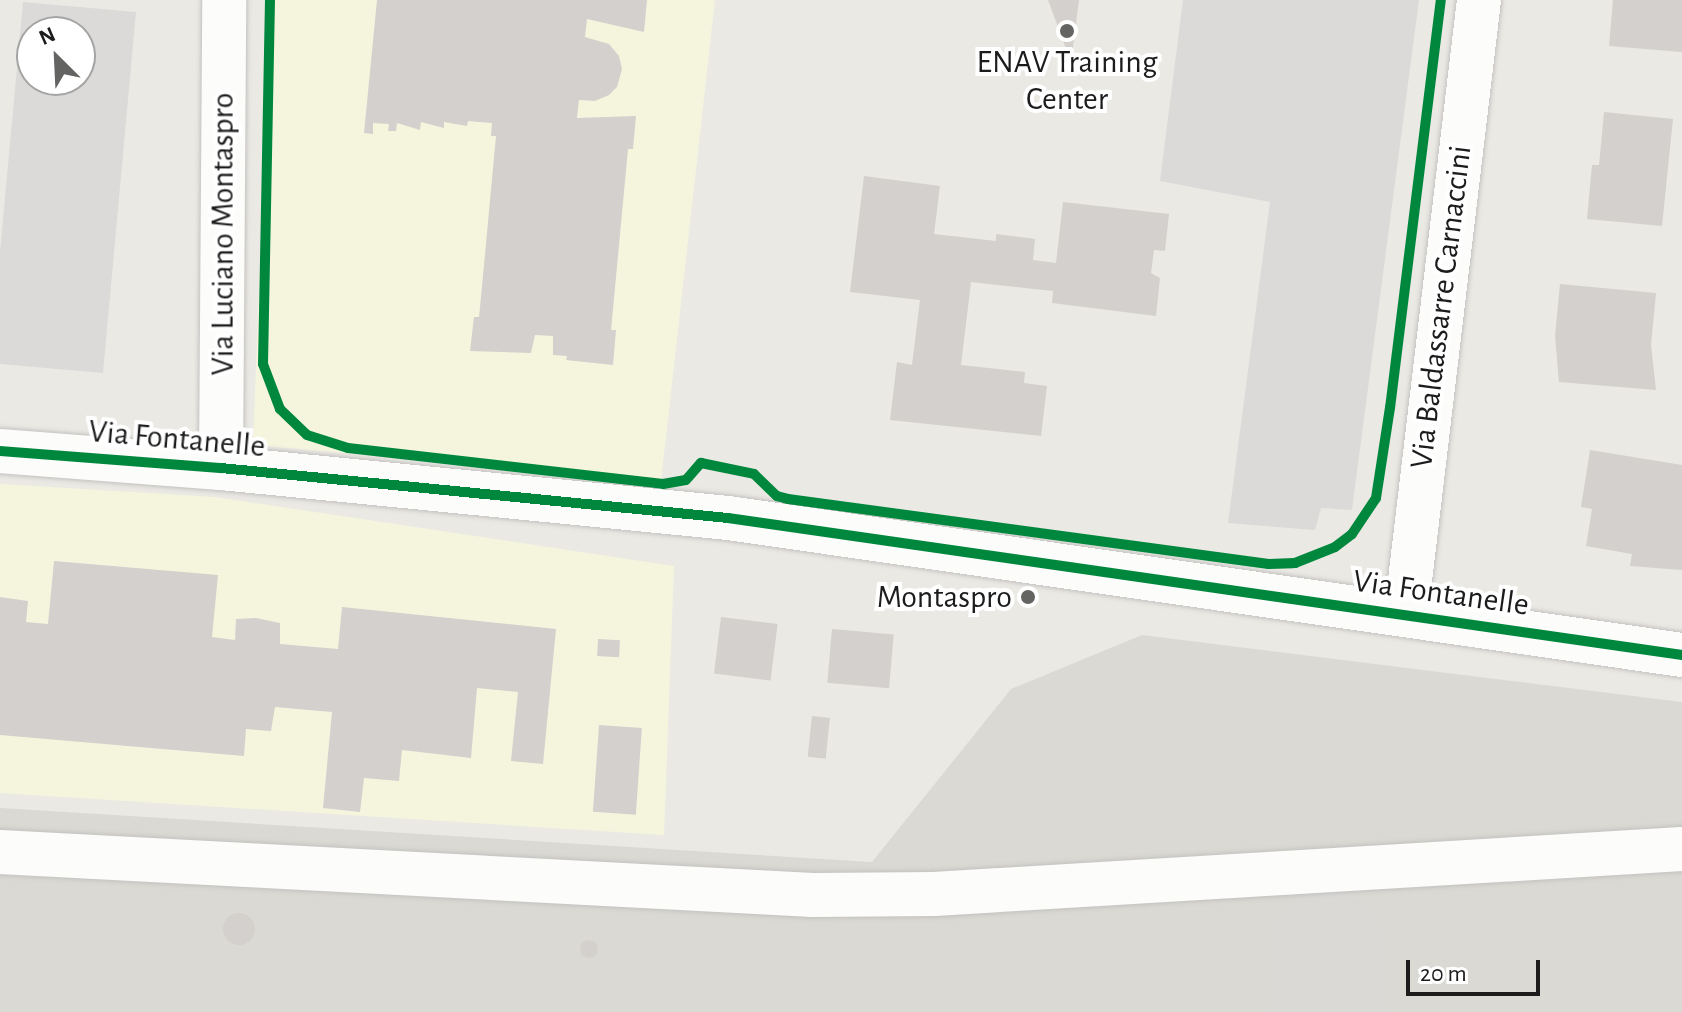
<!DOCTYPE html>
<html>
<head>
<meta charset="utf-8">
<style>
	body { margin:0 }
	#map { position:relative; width:1682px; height:1012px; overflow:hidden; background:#ebe9e4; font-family:"Alegreya Sans",sans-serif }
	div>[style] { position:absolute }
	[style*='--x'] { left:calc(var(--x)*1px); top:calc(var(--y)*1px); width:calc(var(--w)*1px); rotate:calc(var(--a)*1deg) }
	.education>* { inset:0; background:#f5f5de }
	.airport>* { inset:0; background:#dbd9d3 }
	.parking>* { inset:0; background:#dbdad8 }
	.taxiway>* { height:120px; margin:-60px; padding:0 60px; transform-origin:60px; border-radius:60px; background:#dad9d6 }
	.building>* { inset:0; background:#d3d0cd; transform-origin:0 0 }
	.round { border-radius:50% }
	.roads { filter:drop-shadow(0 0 2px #c3c2c0) drop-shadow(0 0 2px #c3c2c0) }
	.minor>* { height:44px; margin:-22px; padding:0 22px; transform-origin:22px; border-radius:22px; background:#fcfcfb }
	.cycleway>* { height:10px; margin:-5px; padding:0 5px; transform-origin:5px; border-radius:5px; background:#00873e }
	.dots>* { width:22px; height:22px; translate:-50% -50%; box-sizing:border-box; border:4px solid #fff; border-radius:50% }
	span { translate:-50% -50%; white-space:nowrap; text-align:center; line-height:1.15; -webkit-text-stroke:8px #fff; paint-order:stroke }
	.poi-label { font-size:32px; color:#1c1c1c }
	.right { translate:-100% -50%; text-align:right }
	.street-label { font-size:32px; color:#1c1c1c }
	.north { position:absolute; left:16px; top:16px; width:80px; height:80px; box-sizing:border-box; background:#fff; border:2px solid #a4a4a4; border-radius:50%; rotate:336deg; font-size:22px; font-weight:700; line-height:32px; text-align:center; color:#1c1c1c }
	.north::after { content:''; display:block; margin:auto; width:28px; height:36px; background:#646462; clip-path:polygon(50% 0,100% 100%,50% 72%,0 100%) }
	.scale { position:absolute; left:1406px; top:960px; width:134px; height:36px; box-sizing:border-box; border:4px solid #1c1c1c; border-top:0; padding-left:10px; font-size:24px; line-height:28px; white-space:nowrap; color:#1c1c1c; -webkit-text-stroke:6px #fff; paint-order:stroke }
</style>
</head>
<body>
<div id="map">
	<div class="education">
		<i style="clip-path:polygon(270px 0,715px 0,661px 481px,253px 445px)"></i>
		<i style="clip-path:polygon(0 484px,215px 497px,674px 566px,664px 835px,0 793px)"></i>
	</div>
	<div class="airport">
		<i style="clip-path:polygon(1142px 635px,1682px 702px,1682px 1012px,0 1012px,0 808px,872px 862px,1011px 689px)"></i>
	</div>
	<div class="parking">
		<i style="clip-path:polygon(1183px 0,1419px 0,1352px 510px,1321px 508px,1315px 530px,1228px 523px,1270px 202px,1160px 181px)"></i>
		<i style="clip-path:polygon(evenodd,23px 2px,136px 12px,103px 373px,0 364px,0 252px,23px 2px,80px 32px,80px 80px,32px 80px,32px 32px,80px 32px)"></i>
	</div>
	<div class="taxiway">
		<i style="--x:1326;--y:949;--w:63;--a:87.3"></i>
	</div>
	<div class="building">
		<i style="clip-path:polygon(377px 0,647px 0,644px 32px,587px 19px,585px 37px,609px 44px,619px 56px,622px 69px,617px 87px,609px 95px,595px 101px,579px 100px,577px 118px,636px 116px,633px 149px,628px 149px,613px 309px,611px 330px,616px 330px,613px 365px,566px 360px,567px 356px,553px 355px,553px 336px,535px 335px,531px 353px,470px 351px,474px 317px,479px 317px,481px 297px,496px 136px,491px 136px,492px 123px,468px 121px,467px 126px,444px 122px,444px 128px,421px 122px,420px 130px,397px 123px,396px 131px,388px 131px,389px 124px,373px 123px,373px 134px,364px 133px)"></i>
		<i style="clip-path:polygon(1048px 0,1079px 0,1071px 62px)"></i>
		<i style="clip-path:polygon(1613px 0,1682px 0,1682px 52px,1609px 46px)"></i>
		<i style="clip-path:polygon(1604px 112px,1673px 119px,1662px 226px,1587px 219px,1592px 165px,1599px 165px)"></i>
		<i style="clip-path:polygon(864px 176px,940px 186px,934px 234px,996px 241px,996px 234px,1035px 239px,1033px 260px,1056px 263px,1063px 202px,1169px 214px,1165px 251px,1154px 250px,1151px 273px,1160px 278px,1156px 316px,1052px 303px,1053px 291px,971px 282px,961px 365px,1025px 372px,1024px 383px,1047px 386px,1041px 436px,890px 420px,897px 362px,912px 365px,920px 300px,850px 292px)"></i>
		<i style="clip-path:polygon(1560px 284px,1656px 293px,1651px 345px,1656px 390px,1559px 382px,1555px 336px)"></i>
		<i style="clip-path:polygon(1590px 450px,1682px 465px,1682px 570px,1630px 566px,1632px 554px,1586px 546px,1592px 509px,1581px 507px)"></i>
		<i style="clip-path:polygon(54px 561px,218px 575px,212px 637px,235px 640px,236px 619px,256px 618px,280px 623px,280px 644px,338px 649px,342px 607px,556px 629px,543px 764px,511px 761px,518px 692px,477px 688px,471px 758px,402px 750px,399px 781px,364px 778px,360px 812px,323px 808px,332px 712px,275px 707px,271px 731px,246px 729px,244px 756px,0 735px,0 597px,28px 601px,26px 622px,48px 624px)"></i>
		<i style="left:721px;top:617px;width:57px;height:57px;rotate:7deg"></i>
		<i style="left:832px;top:629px;width:62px;height:54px;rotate:5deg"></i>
		<i style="left:598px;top:639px;width:22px;height:17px;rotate:3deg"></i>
		<i style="left:812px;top:716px;width:18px;height:41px;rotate:6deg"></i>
		<i style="left:599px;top:725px;width:43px;height:87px;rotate:4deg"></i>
		<i class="round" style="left:223px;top:913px;width:32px;height:32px"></i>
		<i class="round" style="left:580px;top:940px;width:18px;height:18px"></i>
	</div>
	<div class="roads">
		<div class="minor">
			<i style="--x:0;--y:451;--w:222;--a:4.4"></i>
			<i style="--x:221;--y:468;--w:509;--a:5.63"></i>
			<i style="--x:728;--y:518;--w:964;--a:8.17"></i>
			<i style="--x:221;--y:468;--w:468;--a:-89.6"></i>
			<i style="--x:1406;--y:614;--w:618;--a:-83.22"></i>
			<i style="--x:0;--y:852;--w:814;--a:3.03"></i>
			<i style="--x:813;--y:895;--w:121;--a:-0.5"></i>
			<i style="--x:934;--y:894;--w:749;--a:-3.44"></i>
		</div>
	</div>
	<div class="cycleway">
		<i style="--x:270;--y:0;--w:364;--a:91.1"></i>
		<i style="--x:263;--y:364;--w:48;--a:69.3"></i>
		<i style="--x:280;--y:409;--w:37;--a:44"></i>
		<i style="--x:307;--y:435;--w:43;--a:17.6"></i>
		<i style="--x:348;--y:448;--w:317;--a:6.5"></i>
		<i style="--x:663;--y:484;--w:23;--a:-10"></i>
		<i style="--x:686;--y:480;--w:23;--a:-49"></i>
		<i style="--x:701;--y:463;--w:54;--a:11.7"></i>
		<i style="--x:754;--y:474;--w:32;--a:44"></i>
		<i style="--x:777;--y:496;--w:11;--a:15"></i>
		<i style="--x:788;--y:499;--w:485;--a:7.7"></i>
		<i style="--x:1269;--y:564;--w:26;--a:-2"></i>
		<i style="--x:1295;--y:563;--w:43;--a:-21.8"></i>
		<i style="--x:1335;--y:547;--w:21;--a:-37"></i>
		<i style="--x:1352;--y:534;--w:43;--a:-56.3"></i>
		<i style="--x:1376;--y:498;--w:91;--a:-81.2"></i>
		<i style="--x:1390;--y:408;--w:411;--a:-82.9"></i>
		<i style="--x:0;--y:451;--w:222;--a:4.4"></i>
		<i style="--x:221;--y:468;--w:509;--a:5.63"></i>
		<i style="--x:728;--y:518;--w:964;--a:8.17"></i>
	</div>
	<div class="dots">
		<i style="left:1067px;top:31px;background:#646462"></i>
		<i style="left:1028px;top:597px;background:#646462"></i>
	</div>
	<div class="poi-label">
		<span style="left:1067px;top:81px">ENAV Training<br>Center</span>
		<span class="right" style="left:1012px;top:597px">Montaspro</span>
	</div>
	<div class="street-label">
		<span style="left:223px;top:234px;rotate:-90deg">Via Luciano Montaspro</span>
		<span style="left:1441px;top:307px;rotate:-83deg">Via Baldassarre Carnaccini</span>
		<span style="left:177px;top:439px;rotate:5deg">Via Fontanelle</span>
		<span style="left:1441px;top:593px;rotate:8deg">Via Fontanelle</span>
	</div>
	<div class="north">N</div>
	<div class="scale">20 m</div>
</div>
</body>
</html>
